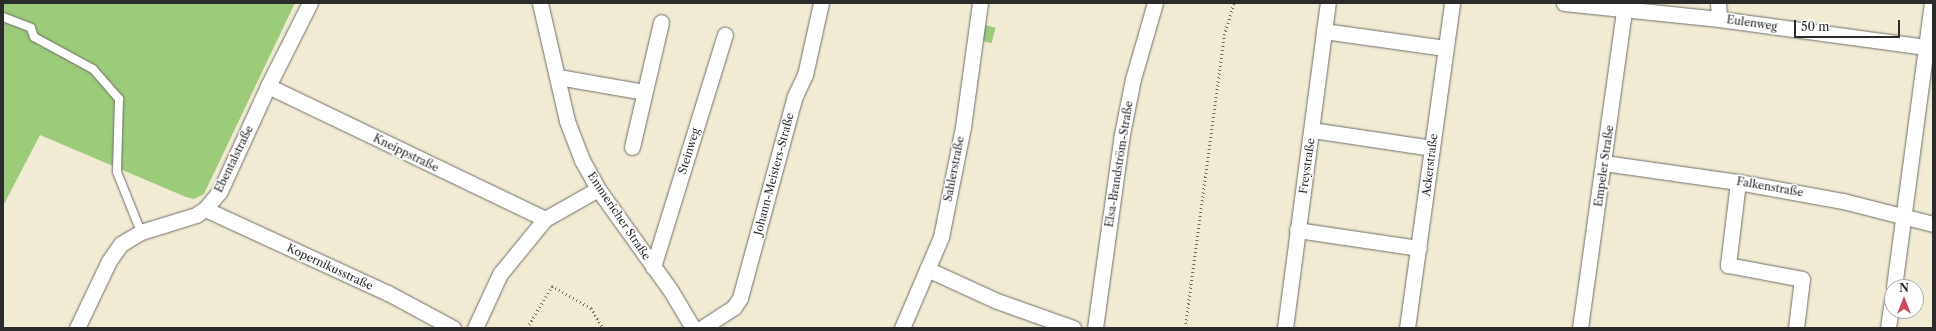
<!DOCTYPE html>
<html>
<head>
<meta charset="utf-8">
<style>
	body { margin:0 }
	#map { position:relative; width:1936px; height:331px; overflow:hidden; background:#f1ebd4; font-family:"Libre Caslon Text",serif }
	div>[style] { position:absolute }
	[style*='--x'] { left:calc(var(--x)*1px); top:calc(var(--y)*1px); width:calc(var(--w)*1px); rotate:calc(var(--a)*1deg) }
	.green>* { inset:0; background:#9ccb7a; transform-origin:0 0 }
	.path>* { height:2.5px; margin-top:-1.25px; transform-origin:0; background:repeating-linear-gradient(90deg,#706e66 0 1px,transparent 0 4px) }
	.roads { filter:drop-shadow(0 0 1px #706e66) drop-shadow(0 0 1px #706e66) }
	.service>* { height:8px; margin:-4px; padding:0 4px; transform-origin:4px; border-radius:4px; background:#fff }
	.minor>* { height:15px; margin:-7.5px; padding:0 7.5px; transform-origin:7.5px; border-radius:7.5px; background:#fff }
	span { translate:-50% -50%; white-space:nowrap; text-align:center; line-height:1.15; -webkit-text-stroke:3px #fff; paint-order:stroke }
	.street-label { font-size:11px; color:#2b2b2b }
	.frame { position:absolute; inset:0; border:4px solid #2b2b2b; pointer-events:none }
	.north { position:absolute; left:1884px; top:279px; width:40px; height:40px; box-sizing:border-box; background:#fff; border:1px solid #aaa; border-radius:50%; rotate:0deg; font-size:11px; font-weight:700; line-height:16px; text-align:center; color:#2b2b2b }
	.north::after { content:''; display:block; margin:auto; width:14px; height:18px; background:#d1495b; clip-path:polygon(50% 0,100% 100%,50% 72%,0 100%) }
	.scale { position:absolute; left:1794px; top:20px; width:106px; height:18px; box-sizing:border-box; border:2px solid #2b2b2b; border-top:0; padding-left:5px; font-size:12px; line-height:14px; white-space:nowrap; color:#2b2b2b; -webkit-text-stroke:3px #fff; paint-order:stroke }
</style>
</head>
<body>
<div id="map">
	<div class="green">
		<i style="clip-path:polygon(3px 3px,295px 3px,204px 194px,194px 199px,186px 197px,40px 135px,3px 206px)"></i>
		<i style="left:985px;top:25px;width:11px;height:16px;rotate:15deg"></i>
	</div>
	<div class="path">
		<i style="--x:527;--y:328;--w:49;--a:-59.2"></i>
		<i style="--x:552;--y:286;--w:45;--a:29.4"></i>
		<i style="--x:591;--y:308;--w:23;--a:59"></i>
		<i style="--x:1185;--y:328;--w:296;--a:-82.4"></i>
		<i style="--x:1224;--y:35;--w:34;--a:-73"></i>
	</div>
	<div class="roads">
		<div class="service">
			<i style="--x:3;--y:17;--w:30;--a:21"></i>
			<i style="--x:31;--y:28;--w:9;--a:72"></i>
			<i style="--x:34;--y:37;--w:67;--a:28.5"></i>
			<i style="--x:93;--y:69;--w:40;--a:49"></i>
			<i style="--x:119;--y:99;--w:73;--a:91.6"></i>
			<i style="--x:117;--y:172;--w:65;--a:68.2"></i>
		</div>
		<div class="minor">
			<i style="--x:540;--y:3;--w:121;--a:77.1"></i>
			<i style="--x:567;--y:121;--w:42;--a:69"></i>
			<i style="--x:582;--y:160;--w:33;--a:61"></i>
			<i style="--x:598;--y:189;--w:125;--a:54.4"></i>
			<i style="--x:671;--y:291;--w:43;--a:59.3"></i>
			<i style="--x:1564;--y:3;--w:156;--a:5.9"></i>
			<i style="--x:1719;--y:19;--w:209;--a:7.7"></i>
			<i style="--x:1718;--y:3;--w:16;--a:86"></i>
			<i style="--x:1324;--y:31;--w:122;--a:8"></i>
			<i style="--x:558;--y:77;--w:87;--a:9.9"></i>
			<i style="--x:268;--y:86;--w:307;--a:25.6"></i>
			<i style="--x:1312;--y:130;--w:121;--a:8.5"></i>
			<i style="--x:632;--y:147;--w:128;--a:-76.9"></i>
			<i style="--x:1604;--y:163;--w:135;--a:8.1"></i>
			<i style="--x:1738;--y:182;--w:107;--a:10.3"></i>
			<i style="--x:1843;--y:201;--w:93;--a:14.3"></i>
			<i style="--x:1738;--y:182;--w:84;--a:96.9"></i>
			<i style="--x:1728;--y:265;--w:75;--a:10.7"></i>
			<i style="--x:1802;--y:279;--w:49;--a:97"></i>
			<i style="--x:205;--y:209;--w:201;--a:24.7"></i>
			<i style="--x:388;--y:293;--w:74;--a:28.3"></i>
			<i style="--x:1297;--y:230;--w:123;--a:8.4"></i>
			<i style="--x:653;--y:267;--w:243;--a:-72.8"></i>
			<i style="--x:927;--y:269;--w:77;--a:24.6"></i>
			<i style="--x:997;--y:301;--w:81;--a:19.6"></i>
			<i style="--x:1894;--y:287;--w:287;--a:-82.4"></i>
			<i style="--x:77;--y:328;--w:74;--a:-64.5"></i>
			<i style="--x:109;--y:261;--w:21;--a:-55"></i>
			<i style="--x:121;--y:244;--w:23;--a:-31"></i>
			<i style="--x:141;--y:232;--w:58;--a:-17.2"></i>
			<i style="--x:196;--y:215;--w:11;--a:-34"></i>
			<i style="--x:205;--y:209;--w:23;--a:-50"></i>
			<i style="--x:220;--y:191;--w:115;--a:-65.4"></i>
			<i style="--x:268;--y:86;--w:93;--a:-63.2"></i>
			<i style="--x:475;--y:328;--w:60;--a:-65.2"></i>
			<i style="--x:500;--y:274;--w:71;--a:-50.7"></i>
			<i style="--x:545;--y:219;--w:61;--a:-29.5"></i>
			<i style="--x:702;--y:328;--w:38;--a:-33"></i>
			<i style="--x:734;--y:307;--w:11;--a:-56"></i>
			<i style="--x:740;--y:298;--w:209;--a:-74.8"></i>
			<i style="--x:795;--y:96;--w:23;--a:-65"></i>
			<i style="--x:805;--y:75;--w:74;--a:-77.5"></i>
			<i style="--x:902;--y:328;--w:99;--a:-66.8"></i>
			<i style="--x:941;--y:237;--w:112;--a:-78.7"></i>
			<i style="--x:963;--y:127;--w:125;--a:-82.2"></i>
			<i style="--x:1095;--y:328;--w:196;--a:-82.1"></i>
			<i style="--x:1122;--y:134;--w:56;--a:-78.7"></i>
			<i style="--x:1133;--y:79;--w:79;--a:-73.9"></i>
			<i style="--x:1285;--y:328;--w:328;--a:-82.5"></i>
			<i style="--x:1407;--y:328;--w:328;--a:-82.1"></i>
			<i style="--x:1580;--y:328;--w:328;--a:-82.1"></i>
			<i style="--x:1888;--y:328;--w:28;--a:-82"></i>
		</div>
	</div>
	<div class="street-label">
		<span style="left:1752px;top:23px;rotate:8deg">Eulenweg</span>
		<span style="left:689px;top:151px;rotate:-73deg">Steinweg</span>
		<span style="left:406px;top:153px;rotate:26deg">Kneippstraße</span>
		<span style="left:234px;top:159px;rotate:-64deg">Ebentalstraße</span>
		<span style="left:1119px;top:164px;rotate:-81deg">Elsa-Brandström-Straße</span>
		<span style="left:1430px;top:165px;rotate:-83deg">Ackerstraße</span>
		<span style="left:1307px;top:166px;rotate:-82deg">Freystraße</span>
		<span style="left:1604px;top:166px;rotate:-82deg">Empeler Straße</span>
		<span style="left:954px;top:169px;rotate:-79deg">Sahlerstraße</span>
		<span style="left:774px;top:174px;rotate:-75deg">Johann-Meisters-Straße</span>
		<span style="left:1770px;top:187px;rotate:10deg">Falkenstraße</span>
		<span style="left:619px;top:216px;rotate:56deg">Emmericher Straße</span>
		<span style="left:330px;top:267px;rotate:25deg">Kopernikusstraße</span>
	</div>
	<div class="frame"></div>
	<div class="north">N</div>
	<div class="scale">50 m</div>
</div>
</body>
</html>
